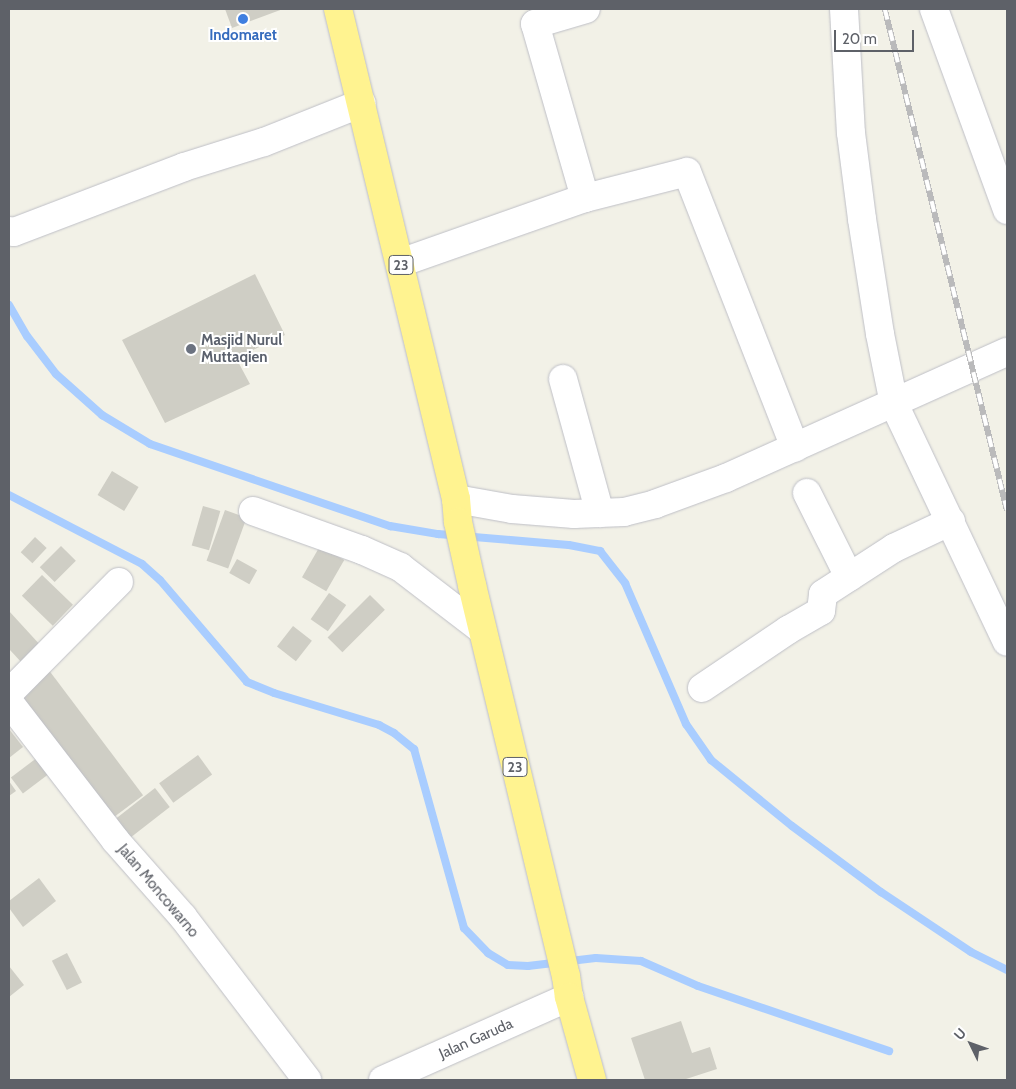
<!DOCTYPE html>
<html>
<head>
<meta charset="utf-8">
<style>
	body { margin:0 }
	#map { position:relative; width:1016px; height:1089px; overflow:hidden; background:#f2f1e7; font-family:Cabin,sans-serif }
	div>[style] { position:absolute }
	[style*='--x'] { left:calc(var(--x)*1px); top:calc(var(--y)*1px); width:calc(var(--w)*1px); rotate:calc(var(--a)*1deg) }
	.stream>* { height:8px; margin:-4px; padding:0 4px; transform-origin:4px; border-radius:4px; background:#a9cdff }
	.building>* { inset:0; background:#cfcec5; transform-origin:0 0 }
	.roads { filter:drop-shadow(0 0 1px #bebfc6) drop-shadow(0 0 1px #bebfc6) }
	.minor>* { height:28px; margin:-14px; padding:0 14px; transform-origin:14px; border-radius:14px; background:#fff }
	.highway>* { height:28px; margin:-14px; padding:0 14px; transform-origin:14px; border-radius:14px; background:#fff390 }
	.rail>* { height:5.5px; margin-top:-2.75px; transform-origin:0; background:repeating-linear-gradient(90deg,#fff 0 11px,#bababb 0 22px); box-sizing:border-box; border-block:1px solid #bababb }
	.dots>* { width:14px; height:14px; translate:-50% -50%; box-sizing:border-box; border:2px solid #fff; border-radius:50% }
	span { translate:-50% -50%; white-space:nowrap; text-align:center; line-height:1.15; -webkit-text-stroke:4px #fff; paint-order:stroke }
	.shield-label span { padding:1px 4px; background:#fff; border:1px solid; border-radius:4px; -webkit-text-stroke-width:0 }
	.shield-label { font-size:14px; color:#5e6168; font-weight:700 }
	.shop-label { font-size:15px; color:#366cbe; font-weight:700 }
	.worship-label { font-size:15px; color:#5b616d; font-weight:700 }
	.left { translate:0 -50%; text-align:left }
	.street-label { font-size:15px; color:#5e6168 }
	.frame { position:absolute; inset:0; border:10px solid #5e6168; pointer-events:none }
	.north { position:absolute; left:946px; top:1019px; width:50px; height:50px; -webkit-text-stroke:4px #fff; paint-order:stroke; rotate:312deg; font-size:14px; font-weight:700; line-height:20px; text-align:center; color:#5e6168 }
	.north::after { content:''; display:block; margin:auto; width:18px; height:22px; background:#5e6168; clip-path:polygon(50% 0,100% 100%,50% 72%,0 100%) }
	.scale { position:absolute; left:834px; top:30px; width:80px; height:22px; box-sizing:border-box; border:2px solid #5e6168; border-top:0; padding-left:6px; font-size:15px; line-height:18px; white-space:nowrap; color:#5e6168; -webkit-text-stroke:4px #fff; paint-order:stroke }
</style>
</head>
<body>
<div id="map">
	<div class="stream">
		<i style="--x:9;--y:305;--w:36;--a:60"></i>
		<i style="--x:27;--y:336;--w:48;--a:52.7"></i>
		<i style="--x:56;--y:374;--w:62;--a:41.7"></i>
		<i style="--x:102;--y:415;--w:56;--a:31.1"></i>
		<i style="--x:150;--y:444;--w:254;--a:18.9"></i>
		<i style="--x:390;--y:526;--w:49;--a:9.5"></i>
		<i style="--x:438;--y:534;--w:131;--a:4.8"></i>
		<i style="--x:569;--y:545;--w:32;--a:11"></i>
		<i style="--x:600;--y:551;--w:41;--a:52"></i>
		<i style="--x:625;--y:583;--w:154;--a:66.6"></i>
		<i style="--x:686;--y:724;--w:44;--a:55.2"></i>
		<i style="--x:711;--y:760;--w:104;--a:39.2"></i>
		<i style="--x:792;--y:826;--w:111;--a:36.6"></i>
		<i style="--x:881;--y:892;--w:108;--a:33.7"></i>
		<i style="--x:971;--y:952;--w:40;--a:26.6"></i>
		<i style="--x:9;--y:495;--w:150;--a:27.4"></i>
		<i style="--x:142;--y:564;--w:24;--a:42"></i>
		<i style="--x:160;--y:580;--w:134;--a:49.5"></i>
		<i style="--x:247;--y:682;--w:29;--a:22"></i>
		<i style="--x:274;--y:693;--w:110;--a:16.9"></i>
		<i style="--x:379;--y:725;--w:17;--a:28"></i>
		<i style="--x:394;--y:733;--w:26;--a:39"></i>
		<i style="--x:414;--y:749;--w:186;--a:74.4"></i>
		<i style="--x:464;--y:928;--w:35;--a:46"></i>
		<i style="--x:488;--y:953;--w:23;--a:31"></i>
		<i style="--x:508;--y:965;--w:20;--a:3"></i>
		<i style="--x:528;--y:966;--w:68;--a:-6.7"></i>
		<i style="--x:596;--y:958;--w:45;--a:3.8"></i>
		<i style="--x:641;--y:961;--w:62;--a:23.7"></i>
		<i style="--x:698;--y:986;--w:202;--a:18.8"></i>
	</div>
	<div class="building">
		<i style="clip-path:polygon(225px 9px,283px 9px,232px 28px)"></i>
		<i style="clip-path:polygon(255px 274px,285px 335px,236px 358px,250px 384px,165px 423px,122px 340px)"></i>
		<i style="left:112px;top:471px;width:31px;height:28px;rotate:31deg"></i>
		<i style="left:203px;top:506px;width:18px;height:41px;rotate:16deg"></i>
		<i style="left:225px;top:510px;width:23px;height:54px;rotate:20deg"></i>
		<i style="left:35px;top:537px;width:16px;height:21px;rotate:43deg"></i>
		<i style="left:61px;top:546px;width:21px;height:30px;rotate:45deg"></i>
		<i style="left:320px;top:546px;width:28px;height:36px;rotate:30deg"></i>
		<i style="left:237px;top:559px;width:23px;height:16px;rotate:29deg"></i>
		<i style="left:42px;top:575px;width:43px;height:29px;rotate:44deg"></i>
		<i style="left:329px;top:593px;width:21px;height:32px;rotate:35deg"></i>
		<i style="left:370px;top:595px;width:21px;height:60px;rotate:45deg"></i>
		<i style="clip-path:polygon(9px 611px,42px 647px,23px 664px,9px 649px)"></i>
		<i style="left:293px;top:626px;width:24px;height:26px;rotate:38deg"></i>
		<i style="left:48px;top:669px;width:158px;height:41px;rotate:53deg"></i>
		<i style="clip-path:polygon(9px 729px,23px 747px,9px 758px)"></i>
		<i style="left:42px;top:754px;width:20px;height:39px;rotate:53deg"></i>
		<i style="left:198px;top:755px;width:24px;height:48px;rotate:54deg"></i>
		<i style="clip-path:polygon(9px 781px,16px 791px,9px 796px)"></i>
		<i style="left:155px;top:788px;width:24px;height:53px;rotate:52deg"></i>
		<i style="clip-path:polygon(39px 878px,56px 901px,23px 927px,9px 908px,9px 901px)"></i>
		<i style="left:67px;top:953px;width:33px;height:17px;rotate:63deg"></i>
		<i style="clip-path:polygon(9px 966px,24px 985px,9px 997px)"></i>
		<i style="clip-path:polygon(681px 1021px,692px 1053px,710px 1047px,717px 1069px,683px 1080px,645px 1080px,631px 1038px)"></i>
	</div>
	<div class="roads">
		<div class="minor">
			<i style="--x:844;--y:9;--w:124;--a:86.8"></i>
			<i style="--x:851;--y:133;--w:87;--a:82.7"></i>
			<i style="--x:862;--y:219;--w:116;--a:81.1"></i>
			<i style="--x:880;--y:334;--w:71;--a:78.7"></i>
			<i style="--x:894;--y:404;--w:263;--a:64.6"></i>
			<i style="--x:934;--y:9;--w:214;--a:70"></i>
			<i style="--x:585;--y:198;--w:105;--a:-14.3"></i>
			<i style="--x:687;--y:172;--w:296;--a:68.6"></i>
			<i style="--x:9;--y:231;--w:5;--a:11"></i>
			<i style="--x:14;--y:232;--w:182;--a:-20.9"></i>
			<i style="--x:184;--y:167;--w:84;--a:-17.4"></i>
			<i style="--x:264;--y:142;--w:105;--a:-21.7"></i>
			<i style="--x:400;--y:263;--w:196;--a:-19.4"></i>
			<i style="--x:585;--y:198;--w:181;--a:-106"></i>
			<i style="--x:535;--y:24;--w:53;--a:-16.4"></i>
			<i style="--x:563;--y:379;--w:139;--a:74.6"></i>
			<i style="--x:807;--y:493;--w:94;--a:63.4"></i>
			<i style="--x:456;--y:499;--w:57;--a:10.1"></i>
			<i style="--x:512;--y:509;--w:62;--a:4.6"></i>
			<i style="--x:574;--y:514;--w:50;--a:-2.3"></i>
			<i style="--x:624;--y:512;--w:32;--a:-14"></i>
			<i style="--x:655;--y:504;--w:76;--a:-20.1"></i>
			<i style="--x:726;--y:478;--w:308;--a:-24.2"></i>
			<i style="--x:253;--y:511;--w:116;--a:19.7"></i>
			<i style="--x:362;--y:550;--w:42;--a:24.1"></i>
			<i style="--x:400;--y:567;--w:103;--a:37.5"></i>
			<i style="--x:702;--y:688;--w:104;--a:-34"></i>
			<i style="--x:788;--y:630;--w:38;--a:-30"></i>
			<i style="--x:821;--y:611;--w:17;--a:-83"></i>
			<i style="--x:823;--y:594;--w:85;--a:-32.9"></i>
			<i style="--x:894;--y:548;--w:63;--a:-25.3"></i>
			<i style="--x:9;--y:696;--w:7;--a:-63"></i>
			<i style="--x:12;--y:690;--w:152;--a:-45.3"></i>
			<i style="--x:9;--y:702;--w:175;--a:52.4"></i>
			<i style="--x:116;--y:841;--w:101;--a:48.6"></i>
			<i style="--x:183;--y:917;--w:205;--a:52.7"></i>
			<i style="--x:383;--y:1080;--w:204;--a:-24"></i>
		</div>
		<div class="highway">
			<i style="--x:338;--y:9;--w:504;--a:76.46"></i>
			<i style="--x:456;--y:499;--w:23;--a:85"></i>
			<i style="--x:458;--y:522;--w:65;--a:77.5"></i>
			<i style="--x:472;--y:585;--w:402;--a:76.5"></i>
			<i style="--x:566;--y:976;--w:21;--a:82"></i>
			<i style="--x:569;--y:997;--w:86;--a:74.5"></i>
		</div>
	</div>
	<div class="rail">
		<i style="--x:885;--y:9;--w:516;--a:76.31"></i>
	</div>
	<div class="dots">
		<i style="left:243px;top:19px;background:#3f7fe0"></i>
		<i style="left:191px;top:349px;background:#6b7280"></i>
	</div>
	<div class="shield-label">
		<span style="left:401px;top:265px">23</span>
		<span style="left:515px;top:767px">23</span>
	</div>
	<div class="shop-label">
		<span style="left:243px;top:36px">Indomaret</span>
	</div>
	<div class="worship-label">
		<span class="left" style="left:201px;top:349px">Masjid Nurul<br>Muttaqien</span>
	</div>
	<div class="street-label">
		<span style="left:158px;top:891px;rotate:50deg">Jalan Moncowarno</span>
		<span style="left:476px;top:1039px;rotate:-24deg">Jalan Garuda</span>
	</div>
	<div class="frame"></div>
	<div class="north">U</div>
	<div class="scale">20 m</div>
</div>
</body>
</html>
